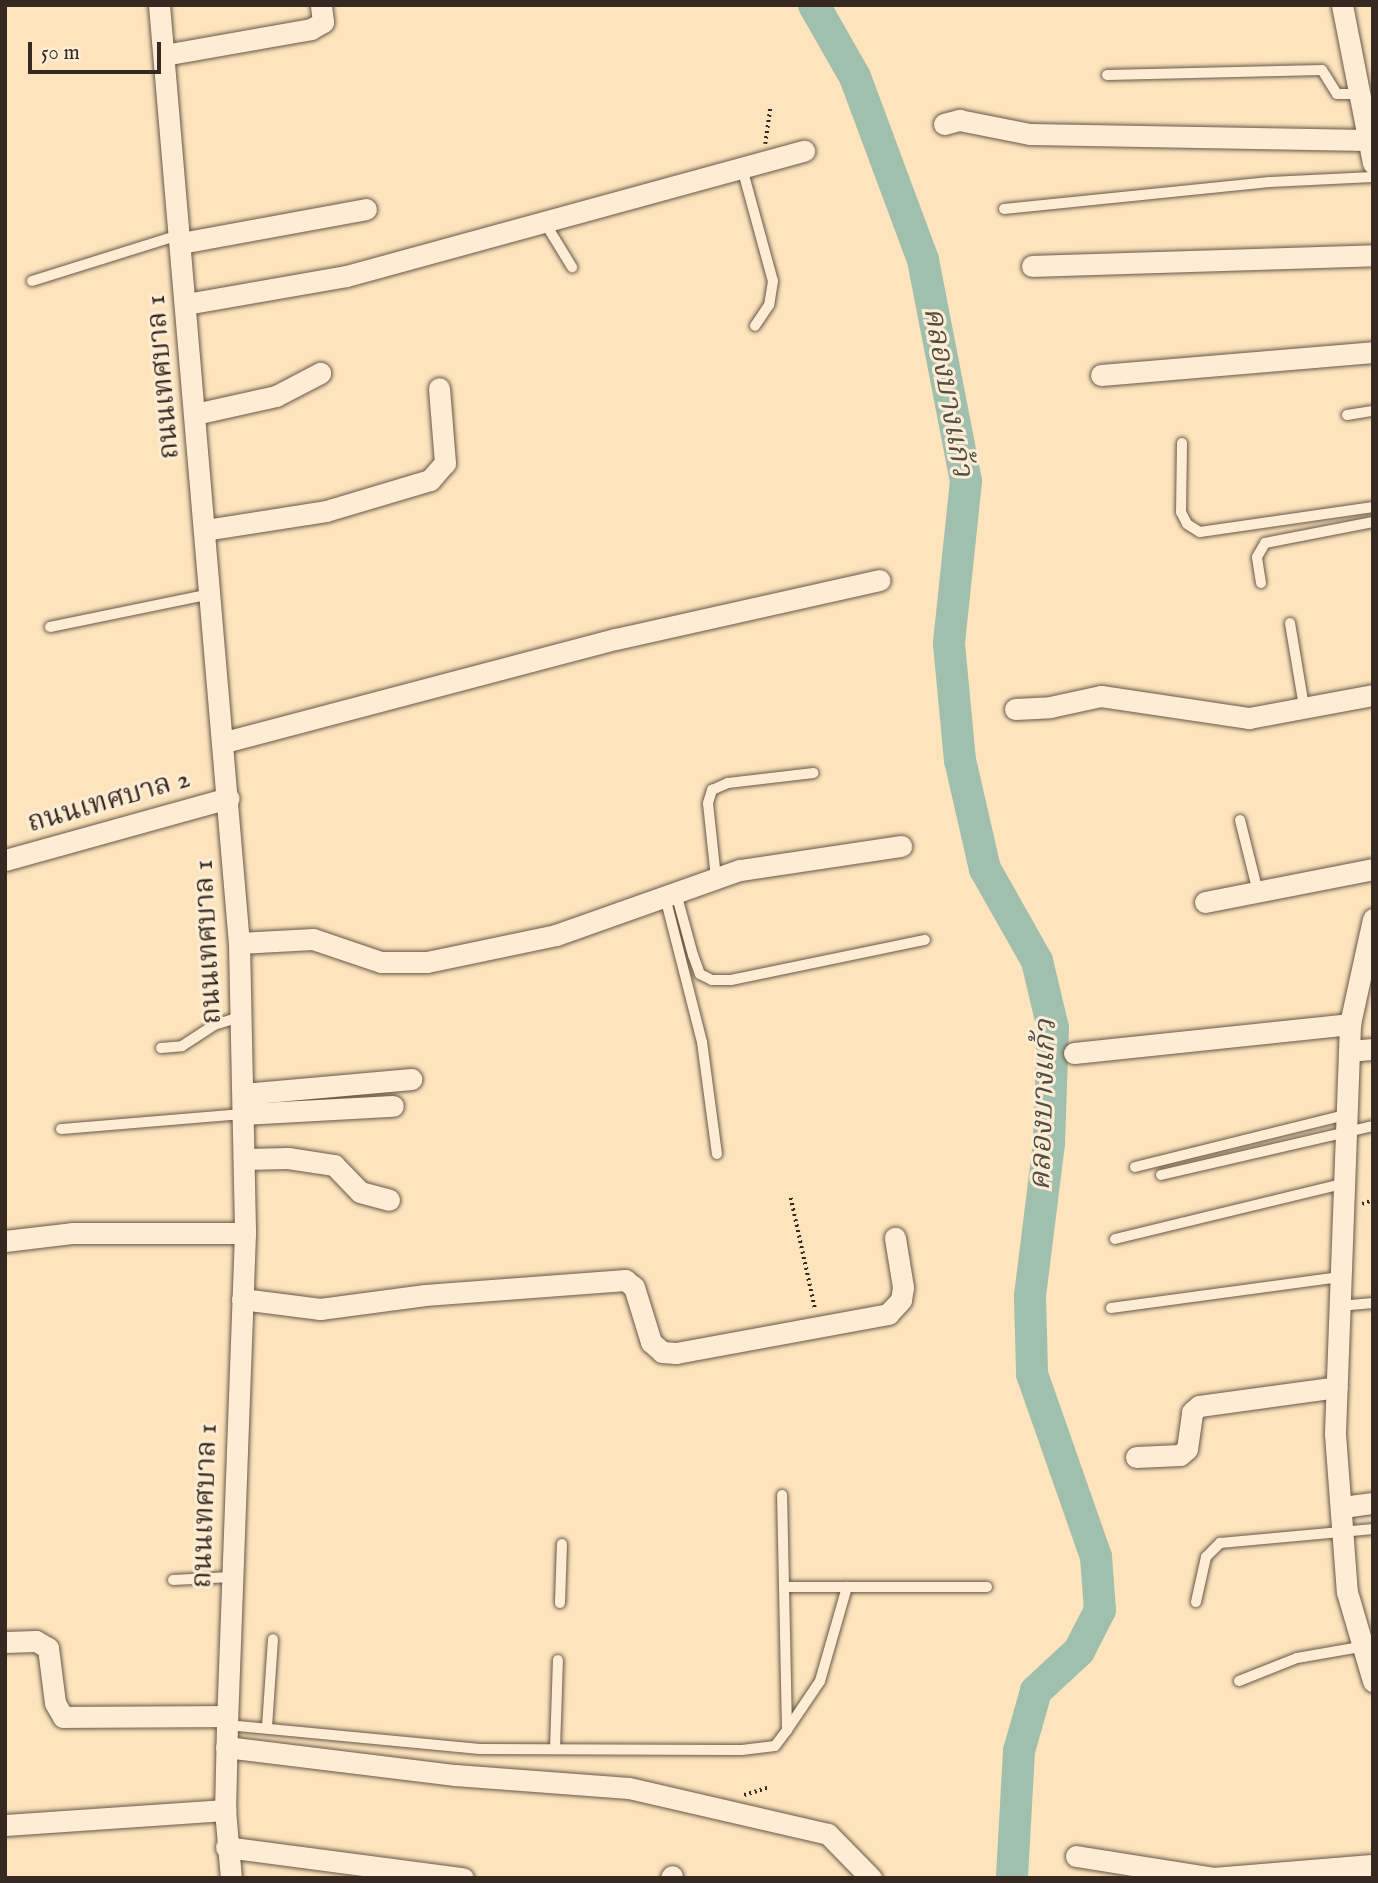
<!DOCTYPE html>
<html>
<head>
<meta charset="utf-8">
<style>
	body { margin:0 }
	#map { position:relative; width:1378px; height:1883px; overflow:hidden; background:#fde4bd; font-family:"IM FELL English","Noto Serif Thai",serif }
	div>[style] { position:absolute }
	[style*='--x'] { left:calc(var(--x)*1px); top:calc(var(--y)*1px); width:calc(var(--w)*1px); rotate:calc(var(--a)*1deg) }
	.river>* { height:32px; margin:-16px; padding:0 16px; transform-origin:16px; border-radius:16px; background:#a0bfad }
	.path>* { height:3.5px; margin-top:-1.75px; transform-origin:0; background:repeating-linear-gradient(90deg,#352921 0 2px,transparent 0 5.5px) }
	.roads { filter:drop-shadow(0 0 2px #675848) drop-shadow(0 0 2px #675848) }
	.service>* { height:10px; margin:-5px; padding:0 5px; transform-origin:5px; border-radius:5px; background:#feedd4 }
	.minor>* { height:21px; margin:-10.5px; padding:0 10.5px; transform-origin:10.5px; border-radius:10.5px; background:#feedd4 }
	span { translate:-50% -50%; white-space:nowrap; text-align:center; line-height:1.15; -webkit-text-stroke:6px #feedd4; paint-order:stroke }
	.street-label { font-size:28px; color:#352921 }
	.water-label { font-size:30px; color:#504e44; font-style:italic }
	.frame { position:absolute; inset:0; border:7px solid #352921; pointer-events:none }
	.scale { position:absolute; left:28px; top:42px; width:133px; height:32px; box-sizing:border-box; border:4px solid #352921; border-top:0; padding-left:9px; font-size:21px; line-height:24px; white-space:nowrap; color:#352921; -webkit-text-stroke:5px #feedd4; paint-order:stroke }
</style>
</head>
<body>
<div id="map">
	<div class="river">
		<i style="--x:814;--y:5;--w:83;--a:60.3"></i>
		<i style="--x:855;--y:77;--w:195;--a:69.6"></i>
		<i style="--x:923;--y:260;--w:225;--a:79"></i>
		<i style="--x:966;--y:481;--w:164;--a:96"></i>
		<i style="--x:949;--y:644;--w:117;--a:84.6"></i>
		<i style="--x:960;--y:760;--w:112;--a:77.1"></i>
		<i style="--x:985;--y:869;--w:106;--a:60.5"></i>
		<i style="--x:1037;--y:961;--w:69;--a:76.6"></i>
		<i style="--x:1053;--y:1028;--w:115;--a:92"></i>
		<i style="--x:1049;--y:1143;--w:154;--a:97.1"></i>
		<i style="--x:1030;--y:1296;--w:78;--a:88.5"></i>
		<i style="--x:1032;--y:1374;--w:194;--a:70.7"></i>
		<i style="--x:1096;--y:1557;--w:53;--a:85.7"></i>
		<i style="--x:1100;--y:1610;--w:46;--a:117.1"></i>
		<i style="--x:1079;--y:1651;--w:59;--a:137.1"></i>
		<i style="--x:1036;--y:1691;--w:62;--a:105.8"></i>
		<i style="--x:1019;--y:1751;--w:127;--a:93.2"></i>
	</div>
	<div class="path">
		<i style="--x:765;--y:144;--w:36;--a:-82"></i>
		<i style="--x:791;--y:1198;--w:113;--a:77.7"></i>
		<i style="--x:1362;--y:1204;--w:12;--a:-20"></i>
		<i style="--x:744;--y:1795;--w:27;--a:-17"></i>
	</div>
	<div class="roads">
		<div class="service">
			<i style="--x:1107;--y:75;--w:215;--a:-1.3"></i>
			<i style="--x:1322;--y:70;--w:28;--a:58"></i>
			<i style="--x:1337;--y:94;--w:21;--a:0"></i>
			<i style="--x:742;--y:168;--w:117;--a:74.7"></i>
			<i style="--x:773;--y:281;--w:24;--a:99"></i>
			<i style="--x:769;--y:305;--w:25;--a:124"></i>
			<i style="--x:1004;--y:209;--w:267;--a:-5.8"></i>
			<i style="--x:1270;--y:182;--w:103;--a:-2.8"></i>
			<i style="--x:545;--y:223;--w:52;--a:58.5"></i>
			<i style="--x:32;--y:281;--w:154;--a:-17.4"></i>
			<i style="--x:1347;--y:415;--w:26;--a:-9"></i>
			<i style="--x:1182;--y:443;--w:69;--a:90.8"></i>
			<i style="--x:1181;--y:512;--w:13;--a:63"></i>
			<i style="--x:1187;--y:524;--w:15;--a:32"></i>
			<i style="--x:1200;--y:532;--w:175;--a:-8.2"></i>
			<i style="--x:1261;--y:583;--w:26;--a:-99"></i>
			<i style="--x:1257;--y:557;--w:16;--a:-60"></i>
			<i style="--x:1265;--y:543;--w:110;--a:-11"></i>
			<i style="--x:1290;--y:623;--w:85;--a:80.5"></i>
			<i style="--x:50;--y:627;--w:164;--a:-11.6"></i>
			<i style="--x:1240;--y:820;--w:74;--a:76"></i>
			<i style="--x:716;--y:878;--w:75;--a:-96.1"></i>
			<i style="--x:708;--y:803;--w:14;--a:-73"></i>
			<i style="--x:712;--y:790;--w:17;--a:-24"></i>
			<i style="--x:728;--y:783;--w:86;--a:-6.7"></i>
			<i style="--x:676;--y:893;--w:64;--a:74.7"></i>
			<i style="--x:693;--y:955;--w:20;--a:70"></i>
			<i style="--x:700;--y:974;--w:13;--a:27"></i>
			<i style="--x:712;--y:980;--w:19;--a:0"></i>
			<i style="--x:731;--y:980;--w:198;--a:-11.7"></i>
			<i style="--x:665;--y:897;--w:150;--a:75.7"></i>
			<i style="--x:702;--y:1042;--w:113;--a:82.4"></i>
			<i style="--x:161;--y:1048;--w:21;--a:-5"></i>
			<i style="--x:182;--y:1046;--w:38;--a:-33"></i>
			<i style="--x:214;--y:1025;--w:28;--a:-17"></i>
			<i style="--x:61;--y:1129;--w:183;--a:-4.7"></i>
			<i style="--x:1135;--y:1167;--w:216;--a:-13.9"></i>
			<i style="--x:1161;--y:1175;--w:218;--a:-13"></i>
			<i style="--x:1115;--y:1239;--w:234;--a:-13.6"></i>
			<i style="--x:1339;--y:1306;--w:34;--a:-5"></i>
			<i style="--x:1111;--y:1308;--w:231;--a:-7.7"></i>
			<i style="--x:173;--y:1580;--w:58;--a:-3"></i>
			<i style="--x:784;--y:1587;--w:203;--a:0"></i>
			<i style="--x:1196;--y:1602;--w:46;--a:-77.5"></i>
			<i style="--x:1206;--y:1557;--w:20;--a:-45"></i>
			<i style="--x:1220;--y:1543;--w:154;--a:-5.2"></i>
			<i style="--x:560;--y:1603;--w:59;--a:-88.1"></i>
			<i style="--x:1239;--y:1681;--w:62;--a:-21.6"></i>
			<i style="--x:1297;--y:1658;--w:64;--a:-9.9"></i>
			<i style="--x:227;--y:1725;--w:254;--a:5.4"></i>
			<i style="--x:480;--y:1749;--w:262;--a:0.2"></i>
			<i style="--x:742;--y:1750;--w:33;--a:-7"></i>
			<i style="--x:775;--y:1746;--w:20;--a:-53"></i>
			<i style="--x:787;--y:1730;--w:235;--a:-91.2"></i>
			<i style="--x:267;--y:1727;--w:88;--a:-86.1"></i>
			<i style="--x:787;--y:1730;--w:59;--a:-56"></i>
			<i style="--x:820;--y:1681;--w:98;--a:-74"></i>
			<i style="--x:555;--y:1749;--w:89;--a:-88.1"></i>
		</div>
		<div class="minor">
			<i style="--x:159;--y:5;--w:941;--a:85.13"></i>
			<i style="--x:239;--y:943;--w:290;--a:88.8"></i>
			<i style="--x:245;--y:1233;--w:492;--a:92.1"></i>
			<i style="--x:227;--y:1725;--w:85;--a:91.3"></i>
			<i style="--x:225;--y:1810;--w:68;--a:85"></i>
			<i style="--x:1342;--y:5;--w:161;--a:78.9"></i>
			<i style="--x:164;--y:55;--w:149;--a:-10"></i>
			<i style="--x:311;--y:29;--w:14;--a:-30"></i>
			<i style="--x:323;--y:22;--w:17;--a:-97"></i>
			<i style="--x:944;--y:124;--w:16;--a:-15"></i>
			<i style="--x:959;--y:120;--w:72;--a:11.2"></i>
			<i style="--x:1030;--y:134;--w:337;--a:1"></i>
			<i style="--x:181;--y:243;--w:188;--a:-10.4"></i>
			<i style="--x:1032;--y:266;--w:341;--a:-1.8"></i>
			<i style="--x:186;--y:304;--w:162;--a:-9.9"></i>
			<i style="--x:346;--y:276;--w:475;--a:-15.3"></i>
			<i style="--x:1101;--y:375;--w:273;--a:-4.8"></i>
			<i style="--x:195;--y:414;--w:83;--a:-12.5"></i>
			<i style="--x:276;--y:396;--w:50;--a:-27.6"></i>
			<i style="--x:205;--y:530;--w:122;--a:-8.9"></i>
			<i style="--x:326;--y:511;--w:109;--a:-16.6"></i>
			<i style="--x:430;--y:480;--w:23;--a:-49"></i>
			<i style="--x:445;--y:463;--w:75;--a:-94.6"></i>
			<i style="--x:1015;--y:709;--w:35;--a:-3"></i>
			<i style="--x:1050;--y:707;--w:52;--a:-12.2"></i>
			<i style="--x:1101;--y:696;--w:150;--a:8.5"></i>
			<i style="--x:1249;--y:718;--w:126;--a:-10.5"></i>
			<i style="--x:225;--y:742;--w:404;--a:-14.8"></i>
			<i style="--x:616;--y:639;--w:270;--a:-12.6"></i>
			<i style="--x:5;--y:860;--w:232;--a:-15.5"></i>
			<i style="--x:1205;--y:902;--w:171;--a:-11.1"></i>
			<i style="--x:1373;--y:919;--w:107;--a:102.4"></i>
			<i style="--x:1350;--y:1024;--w:410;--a:92.1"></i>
			<i style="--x:1335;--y:1434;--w:158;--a:85.7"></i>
			<i style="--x:1347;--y:1592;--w:93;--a:73.7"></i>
			<i style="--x:239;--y:943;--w:74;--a:-3.1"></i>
			<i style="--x:313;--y:939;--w:72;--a:18.7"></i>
			<i style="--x:381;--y:962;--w:46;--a:0"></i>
			<i style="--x:427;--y:962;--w:132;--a:-11.8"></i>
			<i style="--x:556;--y:935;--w:195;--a:-19.5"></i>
			<i style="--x:740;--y:870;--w:163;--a:-8.5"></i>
			<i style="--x:1349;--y:1051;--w:24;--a:-5"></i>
			<i style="--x:1074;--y:1053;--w:278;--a:-6"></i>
			<i style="--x:243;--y:1094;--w:169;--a:-5.1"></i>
			<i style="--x:243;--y:1114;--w:150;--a:-3.1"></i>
			<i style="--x:244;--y:1159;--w:44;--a:-1.3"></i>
			<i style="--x:288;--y:1158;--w:47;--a:8.7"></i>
			<i style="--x:334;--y:1165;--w:37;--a:46"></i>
			<i style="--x:360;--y:1192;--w:30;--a:15"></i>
			<i style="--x:5;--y:1241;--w:67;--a:-6.8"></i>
			<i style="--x:72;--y:1233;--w:173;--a:0"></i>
			<i style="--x:242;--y:1299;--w:79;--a:7.3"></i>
			<i style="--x:320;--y:1309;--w:106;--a:-7.6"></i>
			<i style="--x:425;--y:1295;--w:201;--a:-4.3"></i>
			<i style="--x:625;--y:1280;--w:11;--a:38"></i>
			<i style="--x:634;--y:1287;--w:58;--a:72.8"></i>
			<i style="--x:651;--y:1342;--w:15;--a:42"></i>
			<i style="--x:662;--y:1352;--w:14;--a:4"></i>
			<i style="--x:676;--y:1353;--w:216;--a:-10.4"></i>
			<i style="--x:888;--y:1314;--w:19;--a:-47"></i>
			<i style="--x:901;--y:1300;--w:13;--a:-81"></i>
			<i style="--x:903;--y:1287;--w:50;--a:-99.3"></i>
			<i style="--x:1136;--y:1457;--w:44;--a:-2.6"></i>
			<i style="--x:1180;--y:1455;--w:9;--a:-41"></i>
			<i style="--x:1187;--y:1449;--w:37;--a:-82"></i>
			<i style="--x:1192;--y:1412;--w:9;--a:-41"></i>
			<i style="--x:1199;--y:1406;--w:139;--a:-7.8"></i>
			<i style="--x:1343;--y:1507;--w:30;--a:-8"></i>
			<i style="--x:5;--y:1642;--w:31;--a:-2"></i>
			<i style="--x:36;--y:1641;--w:14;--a:30"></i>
			<i style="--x:48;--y:1648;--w:55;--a:82.7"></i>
			<i style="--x:55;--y:1703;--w:16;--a:60"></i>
			<i style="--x:63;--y:1717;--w:164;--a:-0.3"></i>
			<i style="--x:226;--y:1747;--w:231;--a:7"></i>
			<i style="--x:455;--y:1775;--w:174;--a:4.3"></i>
			<i style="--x:629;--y:1788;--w:204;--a:13"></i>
			<i style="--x:828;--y:1834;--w:62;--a:45.7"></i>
			<i style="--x:5;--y:1825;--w:221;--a:-3.9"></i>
			<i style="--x:226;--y:1847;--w:239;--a:7.5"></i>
			<i style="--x:1076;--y:1856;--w:139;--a:9.1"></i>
			<i style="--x:1213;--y:1878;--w:159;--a:-4.7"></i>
			<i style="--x:671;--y:1878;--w:2;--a:-63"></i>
		</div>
	</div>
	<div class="street-label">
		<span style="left:164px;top:377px;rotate:-95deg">ถนนเทศบาล 1</span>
		<span style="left:109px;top:802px;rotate:-16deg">ถนนเทศบาล 2</span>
		<span style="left:209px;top:942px;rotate:-93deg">ถนนเทศบาล 1</span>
		<span style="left:206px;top:1506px;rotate:-88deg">ถนนเทศบาล 1</span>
	</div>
	<div class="water-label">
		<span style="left:947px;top:392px;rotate:80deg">คลองบางแก้ว</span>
		<span style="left:1044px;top:1105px;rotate:-88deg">คลองบางแก้ว</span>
	</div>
	<div class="frame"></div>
	<div class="scale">50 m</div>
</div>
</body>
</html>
